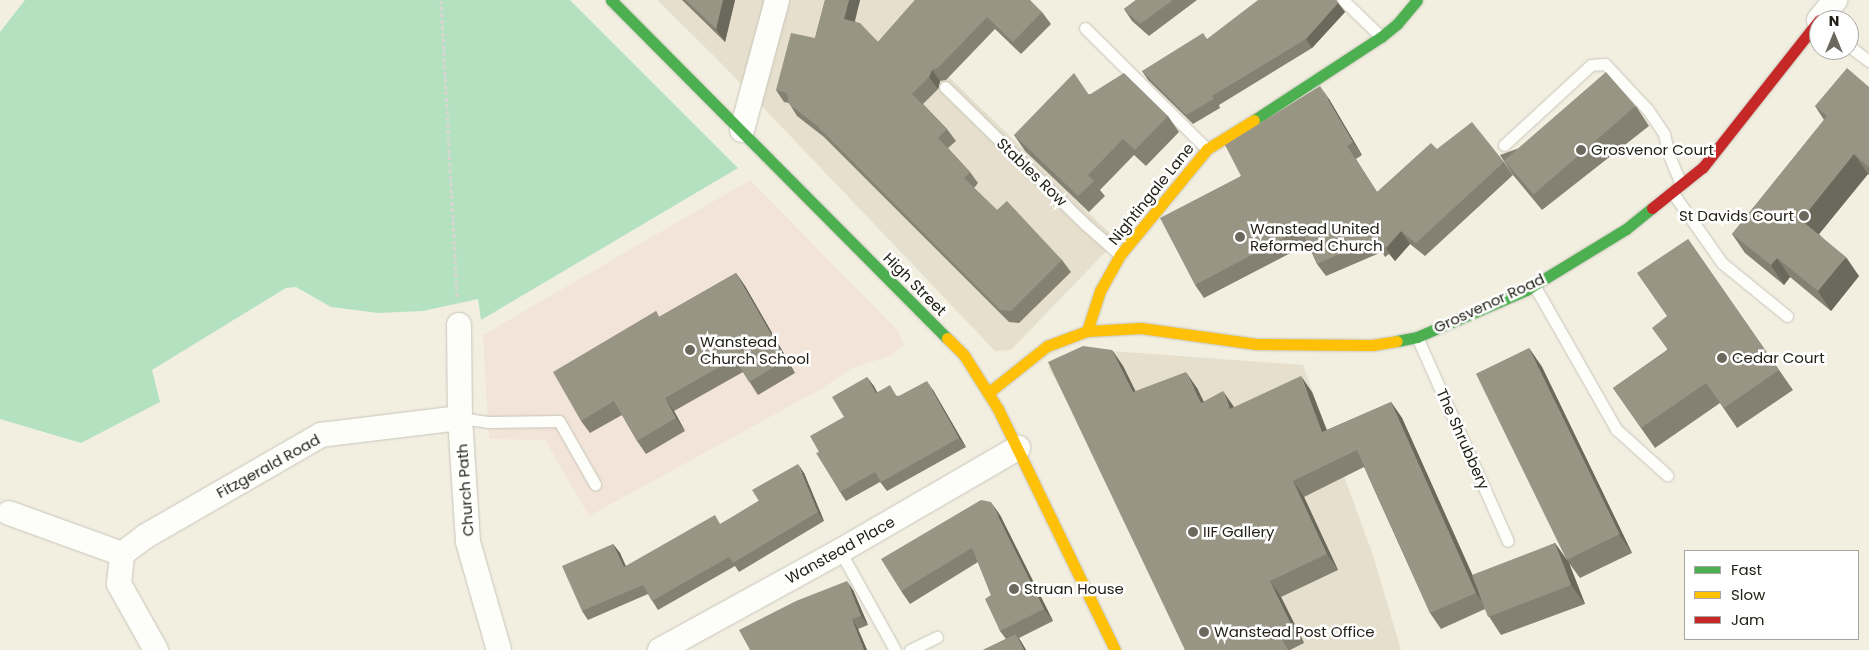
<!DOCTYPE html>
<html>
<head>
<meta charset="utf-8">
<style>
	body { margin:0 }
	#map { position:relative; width:1869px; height:650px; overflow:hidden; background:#f2efe1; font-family:Poppins,sans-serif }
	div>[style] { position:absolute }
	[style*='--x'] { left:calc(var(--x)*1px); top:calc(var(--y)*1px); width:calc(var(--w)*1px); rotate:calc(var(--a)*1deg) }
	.commercial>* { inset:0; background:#e6dfcd }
	.education>* { inset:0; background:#f2e4d8 }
	.green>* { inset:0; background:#b4e2c1 }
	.path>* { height:3px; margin-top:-1.5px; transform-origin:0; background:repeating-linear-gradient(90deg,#d8d6d3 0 4px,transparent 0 6.5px) }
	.roads { filter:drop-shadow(0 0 1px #c8c5ba) drop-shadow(0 0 1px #c8c5ba) }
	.lane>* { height:11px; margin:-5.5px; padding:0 5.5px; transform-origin:5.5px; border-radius:5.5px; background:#fdfdfa }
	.street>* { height:24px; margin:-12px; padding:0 12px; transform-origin:12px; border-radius:12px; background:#fdfdfa }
	.fast>* { height:11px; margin:-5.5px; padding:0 5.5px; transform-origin:5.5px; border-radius:5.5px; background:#4caf50 }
	.slow>* { height:11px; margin:-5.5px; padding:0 5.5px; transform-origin:5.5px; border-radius:5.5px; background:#ffc107 }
	.jam>* { height:11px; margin:-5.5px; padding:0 5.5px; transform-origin:5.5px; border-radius:5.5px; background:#c62828 }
	.wall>* { inset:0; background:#848072 }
	.shaded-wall>* { inset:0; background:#6b685c }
	.building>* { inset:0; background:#999584; transform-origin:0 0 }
	.dots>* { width:14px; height:14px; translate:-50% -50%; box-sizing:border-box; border:2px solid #fff; border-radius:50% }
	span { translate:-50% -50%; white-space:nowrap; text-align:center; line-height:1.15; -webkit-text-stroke:5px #fff; paint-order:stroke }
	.poi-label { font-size:15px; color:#232118 }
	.left { translate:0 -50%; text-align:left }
	.right { translate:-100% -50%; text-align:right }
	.street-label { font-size:15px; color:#232118 }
	.legend { position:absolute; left:1684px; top:550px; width:175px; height:90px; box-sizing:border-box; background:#fff; border:1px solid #a7a6a3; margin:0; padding:6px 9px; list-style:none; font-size:15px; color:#232118 }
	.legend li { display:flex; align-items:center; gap:10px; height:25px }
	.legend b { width:25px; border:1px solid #a7a6a3 }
	.north { position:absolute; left:1809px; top:10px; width:50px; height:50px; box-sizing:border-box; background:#fff; border:1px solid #a7a6a3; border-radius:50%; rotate:0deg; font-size:14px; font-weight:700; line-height:20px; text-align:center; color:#232118 }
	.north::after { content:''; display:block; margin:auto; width:18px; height:22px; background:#6b695e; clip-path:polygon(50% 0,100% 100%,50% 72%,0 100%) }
</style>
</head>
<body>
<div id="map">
	<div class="commercial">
		<i style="clip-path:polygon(657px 0,962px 0,916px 45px,1117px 240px,1011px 350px,995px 351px,718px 60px)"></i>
		<i style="clip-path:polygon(1085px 349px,1303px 365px,1373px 555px,1401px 650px,1188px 650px,1083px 430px,1048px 367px)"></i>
	</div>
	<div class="education">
		<i style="clip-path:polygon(750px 180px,897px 330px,904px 345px,890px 356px,852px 368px,823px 388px,589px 516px,545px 440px,489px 439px,483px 335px)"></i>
	</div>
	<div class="green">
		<i style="clip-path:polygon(25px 0,570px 0,738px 168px,481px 320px,478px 299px,423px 311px,378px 313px,331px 307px,296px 287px,286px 288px,152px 370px,160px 402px,81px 443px,0 419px,0 32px)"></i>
	</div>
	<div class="path">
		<i style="--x:441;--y:0;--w:299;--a:86.9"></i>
	</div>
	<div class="roads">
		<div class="lane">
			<i style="--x:1343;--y:0;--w:53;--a:44.2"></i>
			<i style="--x:1085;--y:28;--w:172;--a:44.8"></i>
			<i style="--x:1849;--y:46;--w:25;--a:37"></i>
			<i style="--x:945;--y:87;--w:196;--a:44.4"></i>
			<i style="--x:1085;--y:224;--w:47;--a:41.5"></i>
			<i style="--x:1504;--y:145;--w:118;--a:-42.6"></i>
			<i style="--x:1591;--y:65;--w:14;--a:-4"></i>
			<i style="--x:1605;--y:64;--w:63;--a:46.9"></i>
			<i style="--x:1648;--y:110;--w:29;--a:56"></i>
			<i style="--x:1664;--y:134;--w:22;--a:77"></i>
			<i style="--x:1669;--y:155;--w:31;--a:68"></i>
			<i style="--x:1672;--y:192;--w:87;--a:54.8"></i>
			<i style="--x:1722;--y:263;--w:84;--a:39.2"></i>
			<i style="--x:1534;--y:285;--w:166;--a:60.3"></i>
			<i style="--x:1616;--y:429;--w:69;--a:42"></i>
			<i style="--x:1417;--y:337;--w:223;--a:66"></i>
			<i style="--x:460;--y:418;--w:28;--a:8"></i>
			<i style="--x:488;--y:422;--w:71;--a:-0.8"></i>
			<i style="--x:559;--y:421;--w:73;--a:60.3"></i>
			<i style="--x:840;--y:551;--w:113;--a:60.9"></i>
			<i style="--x:910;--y:650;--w:30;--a:-26"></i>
		</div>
		<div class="street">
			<i style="--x:1819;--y:20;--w:26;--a:-51"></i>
			<i style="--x:742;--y:130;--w:135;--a:-74.9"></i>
			<i style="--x:459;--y:325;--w:93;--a:89.4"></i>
			<i style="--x:460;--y:418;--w:124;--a:86.3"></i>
			<i style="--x:468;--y:542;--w:112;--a:74"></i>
			<i style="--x:9;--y:513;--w:120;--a:19.9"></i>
			<i style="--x:156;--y:650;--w:76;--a:-119.3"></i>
			<i style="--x:119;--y:584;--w:30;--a:-84"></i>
			<i style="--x:122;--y:554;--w:30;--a:-37"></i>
			<i style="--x:146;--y:536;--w:202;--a:-30"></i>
			<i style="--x:321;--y:435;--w:140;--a:-7"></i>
			<i style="--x:660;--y:650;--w:205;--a:-28.8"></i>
			<i style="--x:840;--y:551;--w:206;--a:-30.1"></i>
		</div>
		<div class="fast">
			<i style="--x:611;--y:0;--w:477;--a:45.2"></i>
			<i style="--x:1254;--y:120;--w:152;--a:-33.2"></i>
			<i style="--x:1381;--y:37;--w:21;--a:-39"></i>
			<i style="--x:1397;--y:24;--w:31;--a:-50"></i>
			<i style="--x:1397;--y:341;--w:20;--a:-11"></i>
			<i style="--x:1417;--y:337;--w:119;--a:-23.3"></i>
			<i style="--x:1526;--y:290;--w:117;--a:-31.4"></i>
			<i style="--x:1626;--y:229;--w:33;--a:-39"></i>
		</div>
		<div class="slow">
			<i style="--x:1087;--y:331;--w:42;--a:-72"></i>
			<i style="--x:1100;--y:291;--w:41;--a:-60.9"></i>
			<i style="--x:1120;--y:255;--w:137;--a:-50.6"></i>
			<i style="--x:1207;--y:149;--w:55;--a:-31.7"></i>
			<i style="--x:947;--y:338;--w:24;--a:45"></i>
			<i style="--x:964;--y:355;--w:64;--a:57.8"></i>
			<i style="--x:998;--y:409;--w:268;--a:64.1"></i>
			<i style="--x:988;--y:393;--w:75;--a:-38.5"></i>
			<i style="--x:1047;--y:346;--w:43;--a:-20.6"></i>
			<i style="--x:1087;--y:331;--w:54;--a:-3.2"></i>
			<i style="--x:1141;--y:328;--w:116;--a:7.9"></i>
			<i style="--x:1256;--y:344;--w:116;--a:0.5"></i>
			<i style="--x:1372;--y:345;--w:25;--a:-9"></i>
		</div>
		<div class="jam">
			<i style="--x:1652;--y:208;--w:65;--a:-38.8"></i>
			<i style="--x:1703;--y:167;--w:187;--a:-51.7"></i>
		</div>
	</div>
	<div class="wall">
		<i style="clip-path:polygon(682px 0,735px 0,725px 42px)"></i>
		<i style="clip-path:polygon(825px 0,860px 0,855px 21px,878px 42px,915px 0,1042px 12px,1051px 24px,1021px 54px,995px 29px,946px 80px,940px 81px,938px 89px,923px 104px,947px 129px,956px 141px,948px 148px,970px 172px,978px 183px,974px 188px,997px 210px,1062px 260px,1071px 272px,1019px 323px,1009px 322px,824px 137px,797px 116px,789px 103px,784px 102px,776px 90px,815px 38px)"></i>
		<i style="clip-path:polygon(1136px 0,1197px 0,1149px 36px,1132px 21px,1124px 9px)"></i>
		<i style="clip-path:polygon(1336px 0,1345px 12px,1312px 48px,1219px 105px,1220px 108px,1193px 124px,1148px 80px,1142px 71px)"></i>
		<i style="clip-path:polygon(1869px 87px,1869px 175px,1868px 174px,1819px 234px,1859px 276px,1831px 311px,1790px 277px,1784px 285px,1745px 253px,1732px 234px,1824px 120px,1815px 106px)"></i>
		<i style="clip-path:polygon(1089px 94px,1168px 116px,1179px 132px,1146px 166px,1134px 155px,1100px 190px,1105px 196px,1089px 212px,1025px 151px,1014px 135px)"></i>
		<i style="clip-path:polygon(1329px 99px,1362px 155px,1356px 159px,1377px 192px,1437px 149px,1504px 162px,1513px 175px,1425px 256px,1410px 244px,1395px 261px,1389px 254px,1385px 257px,1382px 252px,1326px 276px,1317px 264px,1308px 244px,1204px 298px,1195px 285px,1241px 176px)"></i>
		<i style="clip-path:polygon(1636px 106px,1649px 126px,1542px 210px,1513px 175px,1500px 155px)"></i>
		<i style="clip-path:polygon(1688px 239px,1793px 390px,1737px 428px,1720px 403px,1655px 448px,1613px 388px,1667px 350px,1667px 316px)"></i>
		<i style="clip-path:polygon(736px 273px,745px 286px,795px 373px,758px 395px,743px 372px,674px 411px,685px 431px,646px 454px,637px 441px,622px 415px,590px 433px,581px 421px,656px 311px,659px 317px)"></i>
		<i style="clip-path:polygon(1529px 348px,1542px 367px,1632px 553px,1580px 578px,1569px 563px,1585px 604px,1501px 635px,1488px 615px,1485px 609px,1441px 629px,1430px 613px,1364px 467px,1304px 497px,1338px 570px,1281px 597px,1304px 643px,1290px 650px,1185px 650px,1112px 350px,1123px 366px,1135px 391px,1197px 388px,1203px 401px,1234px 407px,1312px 392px,1327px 430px,1391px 402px,1402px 418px,1474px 578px,1555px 543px,1566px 559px)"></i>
		<i style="clip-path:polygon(867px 377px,877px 392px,898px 396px,933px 390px,966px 447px,887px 491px,880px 482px,846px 501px,840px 492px,819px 452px,844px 417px)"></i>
		<i style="clip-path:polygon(804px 473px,824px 521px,739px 572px,735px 566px,658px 610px,648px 594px,588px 620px,582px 611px,613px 544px,620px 553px,626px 566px,721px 524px)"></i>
		<i style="clip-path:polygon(1000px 515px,1053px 621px,1019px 638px,1026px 650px,983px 650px,1006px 639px,1000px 631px,991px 595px,978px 562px,910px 604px,901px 591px)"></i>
		<i style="clip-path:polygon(853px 590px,868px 625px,858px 629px,867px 650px,750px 650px)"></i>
	</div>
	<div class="shaded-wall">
		<i style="clip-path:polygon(723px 0,735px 0,725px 42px,716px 29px)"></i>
		<i style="clip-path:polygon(849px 0,860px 0,852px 31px,844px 19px)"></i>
		<i style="clip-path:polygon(1338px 3px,1345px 12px,1312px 48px,1306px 39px)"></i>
		<i style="clip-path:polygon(932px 70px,940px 81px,938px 89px,929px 77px)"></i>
		<i style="clip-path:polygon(1320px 86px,1329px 99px,1362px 155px,1353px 142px)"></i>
		<i style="clip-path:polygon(1854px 154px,1868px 174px,1815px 239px,1801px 220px)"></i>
		<i style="clip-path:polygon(1401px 231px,1410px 244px,1395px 261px,1386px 248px)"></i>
		<i style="clip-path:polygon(1846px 257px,1859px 276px,1831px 311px,1818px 291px)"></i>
		<i style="clip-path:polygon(1777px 258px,1790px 277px,1784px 285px,1771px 265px)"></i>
		<i style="clip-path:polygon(736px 273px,745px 286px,795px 373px,786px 360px)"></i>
		<i style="clip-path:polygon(1529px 348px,1542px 367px,1632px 553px,1619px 534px)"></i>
		<i style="clip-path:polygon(1112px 350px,1123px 366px,1144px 408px,1133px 392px)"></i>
		<i style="clip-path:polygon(1186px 372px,1197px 388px,1212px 418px,1201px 403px)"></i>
		<i style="clip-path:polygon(1301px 376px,1312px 392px,1333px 448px,1322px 432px)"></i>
		<i style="clip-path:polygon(867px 377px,874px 386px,882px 402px,876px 393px)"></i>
		<i style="clip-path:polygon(927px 381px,933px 390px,966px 447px,959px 438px)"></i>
		<i style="clip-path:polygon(1223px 391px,1234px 407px,1230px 409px)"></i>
		<i style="clip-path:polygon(665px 398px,674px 411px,685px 431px,676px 418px)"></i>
		<i style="clip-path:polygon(1391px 402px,1402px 418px,1487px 608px,1476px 593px)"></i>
		<i style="clip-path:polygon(798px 464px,804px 473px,824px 521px,818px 512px)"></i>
		<i style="clip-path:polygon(1293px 481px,1304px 497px,1338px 570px,1327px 554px)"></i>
		<i style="clip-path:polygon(991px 502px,1000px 515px,1053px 621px,1044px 609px)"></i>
		<i style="clip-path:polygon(1555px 543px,1569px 563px,1585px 604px,1571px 585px)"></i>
		<i style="clip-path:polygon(613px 544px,620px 553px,630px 577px,624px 567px)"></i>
		<i style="clip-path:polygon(847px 581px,853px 590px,868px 625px,861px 616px)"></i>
		<i style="clip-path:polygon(1270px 581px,1281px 597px,1304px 643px,1293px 628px)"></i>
		<i style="clip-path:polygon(852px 619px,858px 629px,867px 650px,864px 650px)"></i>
		<i style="clip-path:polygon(1016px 634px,1022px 643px,1026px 650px,1024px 650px)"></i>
	</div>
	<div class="building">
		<i style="clip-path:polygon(686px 0,723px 0,716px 29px)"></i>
		<i style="clip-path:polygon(825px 0,849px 0,844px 19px,860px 23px,878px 42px,915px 0,1030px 0,1042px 12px,1013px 42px,987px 17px,938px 68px,932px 70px,929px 77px,912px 94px,947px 129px,938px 138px,970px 172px,964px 178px,997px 210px,1007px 201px,1062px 260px,1011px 311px,1000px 310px,816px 125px,789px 104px,787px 93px,776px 90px,791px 33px,815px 38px)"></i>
		<i style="clip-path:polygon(1136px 0,1173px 0,1140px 24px,1124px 9px)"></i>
		<i style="clip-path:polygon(1258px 0,1336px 0,1338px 3px,1306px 39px,1212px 96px,1214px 99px,1186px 115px,1142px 71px,1203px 33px,1207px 39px)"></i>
		<i style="clip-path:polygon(1847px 68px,1869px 87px,1869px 167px,1854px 154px,1801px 220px,1846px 257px,1818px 291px,1777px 258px,1771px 265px,1732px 234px,1827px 116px,1815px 106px)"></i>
		<i style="left:1606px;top:72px;width:45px;height:135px;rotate:49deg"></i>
		<i style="clip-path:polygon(1074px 73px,1089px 95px,1124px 73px,1168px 116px,1135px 150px,1123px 139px,1088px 175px,1094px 181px,1078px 196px,1014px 135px)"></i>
		<i style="clip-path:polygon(1320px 86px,1353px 142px,1347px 146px,1377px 192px,1431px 143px,1437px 149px,1472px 122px,1504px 162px,1416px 243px,1401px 231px,1386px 248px,1380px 241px,1376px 244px,1373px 239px,1317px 264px,1301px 229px,1195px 285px,1160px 218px,1241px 176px,1225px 145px)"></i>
		<i style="clip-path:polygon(1688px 239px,1779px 370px,1724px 408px,1706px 383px,1641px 428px,1613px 388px,1668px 350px,1652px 328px,1667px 316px,1637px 273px)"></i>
		<i style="clip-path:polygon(736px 273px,786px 360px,749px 382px,735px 358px,665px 398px,676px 418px,637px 441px,614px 401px,581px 421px,553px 372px,656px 311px,659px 317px)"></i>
		<i style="clip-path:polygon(1083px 346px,1112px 350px,1133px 392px,1186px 372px,1201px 403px,1223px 391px,1230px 409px,1301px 376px,1322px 432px,1391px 402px,1476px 593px,1430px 613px,1357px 450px,1293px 481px,1327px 554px,1270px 581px,1293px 628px,1279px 634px,1288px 650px,1185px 650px,1048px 362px)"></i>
		<i style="left:1529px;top:348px;width:207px;height:59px;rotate:64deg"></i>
		<i style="clip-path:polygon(867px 377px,876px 393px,890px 385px,897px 397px,927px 381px,959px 438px,881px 482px,875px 472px,840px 492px,816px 453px,819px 452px,810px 436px,844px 417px,832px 397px)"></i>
		<i style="clip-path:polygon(798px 464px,818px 512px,733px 563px,729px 557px,652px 601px,643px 585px,582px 611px,562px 566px,613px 544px,624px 567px,715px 515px,720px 524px,759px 501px,752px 490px)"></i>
		<i style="clip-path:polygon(981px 500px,991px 502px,1044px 609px,1000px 631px,985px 599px,991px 595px,972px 548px,901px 591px,881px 559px)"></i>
		<i style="left:1555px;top:543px;width:45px;height:89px;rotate:69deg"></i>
		<i style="clip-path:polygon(847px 581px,861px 616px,852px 619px,864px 650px,750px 650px,739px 630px,796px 601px)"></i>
		<i style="clip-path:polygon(1016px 634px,1024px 650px,983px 650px)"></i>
	</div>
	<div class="dots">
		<i style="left:1581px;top:150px;background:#6b695e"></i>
		<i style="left:1804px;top:216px;background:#6b695e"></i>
		<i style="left:1240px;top:237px;background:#6b695e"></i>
		<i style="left:690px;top:350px;background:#6b695e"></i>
		<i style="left:1722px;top:358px;background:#6b695e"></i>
		<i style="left:1193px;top:532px;background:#6b695e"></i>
		<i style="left:1014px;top:589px;background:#6b695e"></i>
		<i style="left:1204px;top:632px;background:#6b695e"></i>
	</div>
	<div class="poi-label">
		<span class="left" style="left:1591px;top:150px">Grosvenor Court</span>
		<span class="right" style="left:1794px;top:216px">St Davids Court</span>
		<span class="left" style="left:1250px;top:237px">Wanstead United<br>Reformed Church</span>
		<span class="left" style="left:700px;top:350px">Wanstead<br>Church School</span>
		<span class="left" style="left:1732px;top:358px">Cedar Court</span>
		<span class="left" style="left:1203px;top:532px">IIF Gallery</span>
		<span class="left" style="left:1024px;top:589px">Struan House</span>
		<span class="left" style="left:1214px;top:632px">Wanstead Post Office</span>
	</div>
	<div class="street-label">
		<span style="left:1032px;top:172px;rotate:44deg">Stables Row</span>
		<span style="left:1151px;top:194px;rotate:-51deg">Nightingale Lane</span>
		<span style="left:915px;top:284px;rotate:45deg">High Street</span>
		<span style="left:1489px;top:303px;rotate:-25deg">Grosvenor Road</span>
		<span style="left:1463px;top:439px;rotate:66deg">The Shrubbery</span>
		<span style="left:268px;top:466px;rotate:-29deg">Fitzgerald Road</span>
		<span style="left:465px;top:490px;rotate:-94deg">Church Path</span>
		<span style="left:840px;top:550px;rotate:-29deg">Wanstead Place</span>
	</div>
	<ul class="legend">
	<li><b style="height:6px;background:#4caf50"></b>Fast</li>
	<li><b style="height:6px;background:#ffc107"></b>Slow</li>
	<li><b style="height:6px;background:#c62828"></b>Jam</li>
	</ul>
	<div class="north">N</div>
</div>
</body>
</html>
